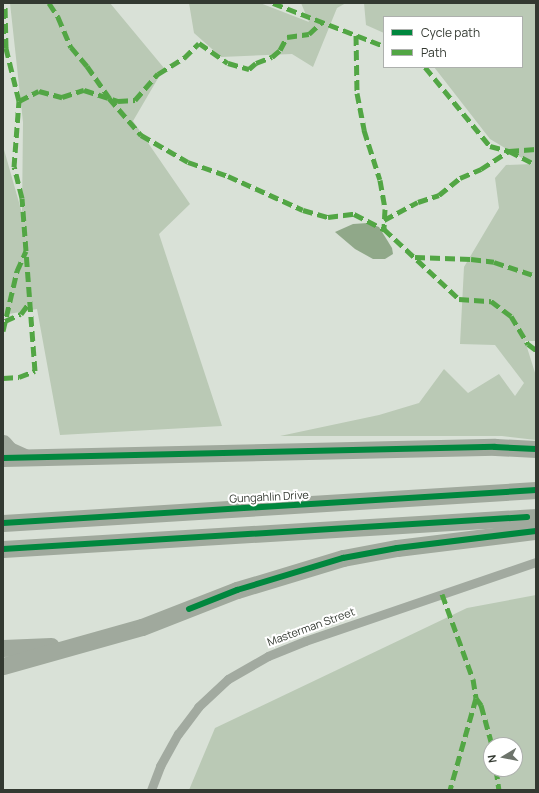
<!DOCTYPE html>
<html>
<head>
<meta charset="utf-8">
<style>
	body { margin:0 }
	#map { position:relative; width:539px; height:793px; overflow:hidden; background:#d9e1d7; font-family:Manrope,sans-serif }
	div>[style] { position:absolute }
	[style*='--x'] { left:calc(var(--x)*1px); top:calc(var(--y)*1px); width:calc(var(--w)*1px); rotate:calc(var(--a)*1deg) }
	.green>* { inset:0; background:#bac9b5 }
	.water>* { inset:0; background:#90a889 }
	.minor>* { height:9px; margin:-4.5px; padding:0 4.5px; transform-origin:4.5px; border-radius:4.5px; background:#a2aaa0 }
	.motorway>* { height:17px; margin:-8.5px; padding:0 8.5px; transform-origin:8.5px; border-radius:8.5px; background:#a0a99d }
	.quiet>* { height:5px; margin-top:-2.5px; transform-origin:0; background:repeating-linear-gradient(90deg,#52a644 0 10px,transparent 0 15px) }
	.cycleway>* { height:6px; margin:-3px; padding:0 3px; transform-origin:3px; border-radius:3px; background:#00873e }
	span { translate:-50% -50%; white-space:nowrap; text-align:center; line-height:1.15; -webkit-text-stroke:4px #fff; paint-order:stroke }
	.street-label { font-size:11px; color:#333931 }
	.frame { position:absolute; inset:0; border:4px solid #333931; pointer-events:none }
	.legend { position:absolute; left:383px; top:16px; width:140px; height:52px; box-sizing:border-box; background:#fff; border:1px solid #adb0ad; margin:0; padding:5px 7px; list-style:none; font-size:12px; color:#333931 }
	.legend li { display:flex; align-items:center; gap:8px; height:20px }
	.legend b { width:20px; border:1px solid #adb0ad }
	.north { position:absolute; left:483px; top:737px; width:40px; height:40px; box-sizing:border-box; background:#fff; border:1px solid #adb0ad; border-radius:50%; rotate:260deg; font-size:11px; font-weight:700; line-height:16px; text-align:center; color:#333931 }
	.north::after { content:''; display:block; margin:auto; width:14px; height:18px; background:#6d746b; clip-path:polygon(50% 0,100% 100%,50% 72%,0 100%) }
</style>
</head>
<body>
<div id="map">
	<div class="green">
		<i style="clip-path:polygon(10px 3px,110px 3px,164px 68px,133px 121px,190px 204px,159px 234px,222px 426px,60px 435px,37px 309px,3px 315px,3px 146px,22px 213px,23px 122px)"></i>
		<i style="clip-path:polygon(189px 3px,260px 3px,309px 22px,301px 3px,346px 3px,337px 8px,313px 67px,292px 54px,221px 57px,194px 33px)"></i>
		<i style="clip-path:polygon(364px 3px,536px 3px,536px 341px,525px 341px,536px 376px,536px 440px,502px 436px,280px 436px,379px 415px,419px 403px,444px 369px,468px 393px,499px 374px,515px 396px,524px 383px,495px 345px,460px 344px,464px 267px,499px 208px,495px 178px,506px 165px,532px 164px,490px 139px,434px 67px,522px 67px,522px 17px,384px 17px,384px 33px,366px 25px)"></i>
		<i style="clip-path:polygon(evenodd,536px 595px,536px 790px,189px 790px,215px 728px,467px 608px,536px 595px,491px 745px,515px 745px,515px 769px,491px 769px,491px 745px)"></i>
	</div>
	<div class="water">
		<i style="clip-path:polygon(368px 223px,379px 227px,392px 248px,393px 254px,385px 259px,373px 259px,355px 249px,335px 232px,353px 224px)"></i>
	</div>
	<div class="minor">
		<i style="--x:151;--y:790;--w:26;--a:-69"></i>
		<i style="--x:160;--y:766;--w:37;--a:-61"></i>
		<i style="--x:178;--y:734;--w:34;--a:-53"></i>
		<i style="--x:198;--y:707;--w:41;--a:-43"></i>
		<i style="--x:228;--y:679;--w:46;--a:-29.9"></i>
		<i style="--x:268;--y:656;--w:40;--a:-22"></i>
		<i style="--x:305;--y:641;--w:244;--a:-18.9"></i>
	</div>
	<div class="motorway">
		<i style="--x:3;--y:443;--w:9;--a:49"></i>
		<i style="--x:9;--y:450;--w:17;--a:24"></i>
		<i style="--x:3;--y:458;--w:492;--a:-1.3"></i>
		<i style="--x:495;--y:447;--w:41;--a:2.8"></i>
		<i style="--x:3;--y:523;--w:534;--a:-3.54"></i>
		<i style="--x:3;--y:549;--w:534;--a:-3.44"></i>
		<i style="--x:3;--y:648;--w:48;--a:-2.4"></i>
		<i style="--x:3;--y:666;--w:144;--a:-15.7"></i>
		<i style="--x:142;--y:627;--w:102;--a:-21.3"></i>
		<i style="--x:237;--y:590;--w:111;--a:-16.8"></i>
		<i style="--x:343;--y:558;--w:55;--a:-10.5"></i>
		<i style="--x:397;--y:548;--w:140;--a:-7"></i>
	</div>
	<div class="quiet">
		<i style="--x:49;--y:3;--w:17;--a:57"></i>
		<i style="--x:58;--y:17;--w:33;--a:67"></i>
		<i style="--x:71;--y:47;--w:25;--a:50"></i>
		<i style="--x:87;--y:66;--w:39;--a:55"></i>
		<i style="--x:109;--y:98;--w:49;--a:49.1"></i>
		<i style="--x:141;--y:135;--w:54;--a:29.9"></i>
		<i style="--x:188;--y:162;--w:42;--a:19.3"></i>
		<i style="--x:228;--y:176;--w:82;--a:24.4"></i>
		<i style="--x:303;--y:210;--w:26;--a:16"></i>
		<i style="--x:328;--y:217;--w:26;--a:-7"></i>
		<i style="--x:354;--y:214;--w:34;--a:27"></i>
		<i style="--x:273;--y:3;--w:119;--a:21.2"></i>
		<i style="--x:356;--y:35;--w:58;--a:89"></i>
		<i style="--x:357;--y:93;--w:38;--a:79"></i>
		<i style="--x:364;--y:130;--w:52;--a:72.3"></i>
		<i style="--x:380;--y:180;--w:29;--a:80"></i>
		<i style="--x:385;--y:209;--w:20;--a:93"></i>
		<i style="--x:384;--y:229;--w:103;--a:43"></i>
		<i style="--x:459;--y:299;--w:32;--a:4"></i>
		<i style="--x:491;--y:301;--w:25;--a:37"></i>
		<i style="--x:511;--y:316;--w:33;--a:59"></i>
		<i style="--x:528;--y:344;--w:10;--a:37"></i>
		<i style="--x:425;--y:67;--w:102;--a:50.6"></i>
		<i style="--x:490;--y:146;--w:20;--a:15"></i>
		<i style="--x:509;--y:151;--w:27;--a:-4"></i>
		<i style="--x:19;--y:101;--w:22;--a:-27"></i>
		<i style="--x:39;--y:91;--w:24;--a:15"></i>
		<i style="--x:62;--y:97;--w:23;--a:-18"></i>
		<i style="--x:84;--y:90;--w:36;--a:18"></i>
		<i style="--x:118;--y:101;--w:17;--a:-3"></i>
		<i style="--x:135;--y:100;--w:35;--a:-49"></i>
		<i style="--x:158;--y:74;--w:31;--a:-32"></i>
		<i style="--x:184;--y:58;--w:21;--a:-45"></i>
		<i style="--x:199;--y:43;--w:35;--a:35"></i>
		<i style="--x:228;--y:63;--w:22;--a:16"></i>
		<i style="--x:249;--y:69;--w:9;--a:-41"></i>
		<i style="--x:256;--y:63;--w:17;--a:-21"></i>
		<i style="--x:272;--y:57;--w:11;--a:-41"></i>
		<i style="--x:280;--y:50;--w:15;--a:-62"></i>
		<i style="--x:287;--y:37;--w:22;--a:-8"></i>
		<i style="--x:309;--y:34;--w:18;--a:-43"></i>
		<i style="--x:384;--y:220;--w:38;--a:-28"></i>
		<i style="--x:418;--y:202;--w:22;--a:-18"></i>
		<i style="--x:439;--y:195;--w:27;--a:-39"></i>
		<i style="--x:460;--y:178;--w:23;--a:-23"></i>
		<i style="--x:481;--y:169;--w:33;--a:-33"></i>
		<i style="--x:509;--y:151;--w:30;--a:27"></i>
		<i style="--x:415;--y:257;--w:56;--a:2"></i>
		<i style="--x:471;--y:259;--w:23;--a:7"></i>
		<i style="--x:494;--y:262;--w:44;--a:18.4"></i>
		<i style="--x:5;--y:321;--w:17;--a:-24"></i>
		<i style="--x:21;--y:314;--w:14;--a:-54"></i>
		<i style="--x:3;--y:331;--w:62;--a:-76.9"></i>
		<i style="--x:17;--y:271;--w:22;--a:-66"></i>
		<i style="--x:26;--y:251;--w:53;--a:-94.3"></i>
		<i style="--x:22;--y:198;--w:32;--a:-104"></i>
		<i style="--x:14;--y:167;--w:66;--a:-85.7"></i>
		<i style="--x:19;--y:101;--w:55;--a:-103.8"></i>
		<i style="--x:6;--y:48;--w:45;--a:-91.3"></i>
		<i style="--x:3;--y:378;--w:16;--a:-4"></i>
		<i style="--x:19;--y:377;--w:17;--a:-21"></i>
		<i style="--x:35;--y:371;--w:119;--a:-94.3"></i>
		<i style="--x:442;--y:594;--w:90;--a:70"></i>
		<i style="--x:473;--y:679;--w:19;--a:81"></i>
		<i style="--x:476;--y:698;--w:96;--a:105.8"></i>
		<i style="--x:476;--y:698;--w:9;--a:54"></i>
		<i style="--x:481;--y:705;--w:41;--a:74.6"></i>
		<i style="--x:496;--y:769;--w:21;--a:82"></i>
	</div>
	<div class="cycleway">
		<i style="--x:3;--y:458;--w:492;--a:-1.3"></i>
		<i style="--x:495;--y:447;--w:41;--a:2.8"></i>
		<i style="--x:3;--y:523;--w:534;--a:-3.54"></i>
		<i style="--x:3;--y:549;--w:525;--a:-3.49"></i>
		<i style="--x:189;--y:609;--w:52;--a:-21.6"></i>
		<i style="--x:237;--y:590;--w:111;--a:-16.8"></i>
		<i style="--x:343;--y:558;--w:55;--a:-10.5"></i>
		<i style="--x:397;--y:548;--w:140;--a:-7"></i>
	</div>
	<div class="street-label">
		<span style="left:269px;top:497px;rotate:-3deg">Gungahlin Drive</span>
		<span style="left:311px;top:627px;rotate:-20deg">Masterman Street</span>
	</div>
	<div class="frame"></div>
	<ul class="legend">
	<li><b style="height:5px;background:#00873e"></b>Cycle path</li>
	<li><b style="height:5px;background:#52a644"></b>Path</li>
	</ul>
	<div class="north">N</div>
</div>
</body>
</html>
